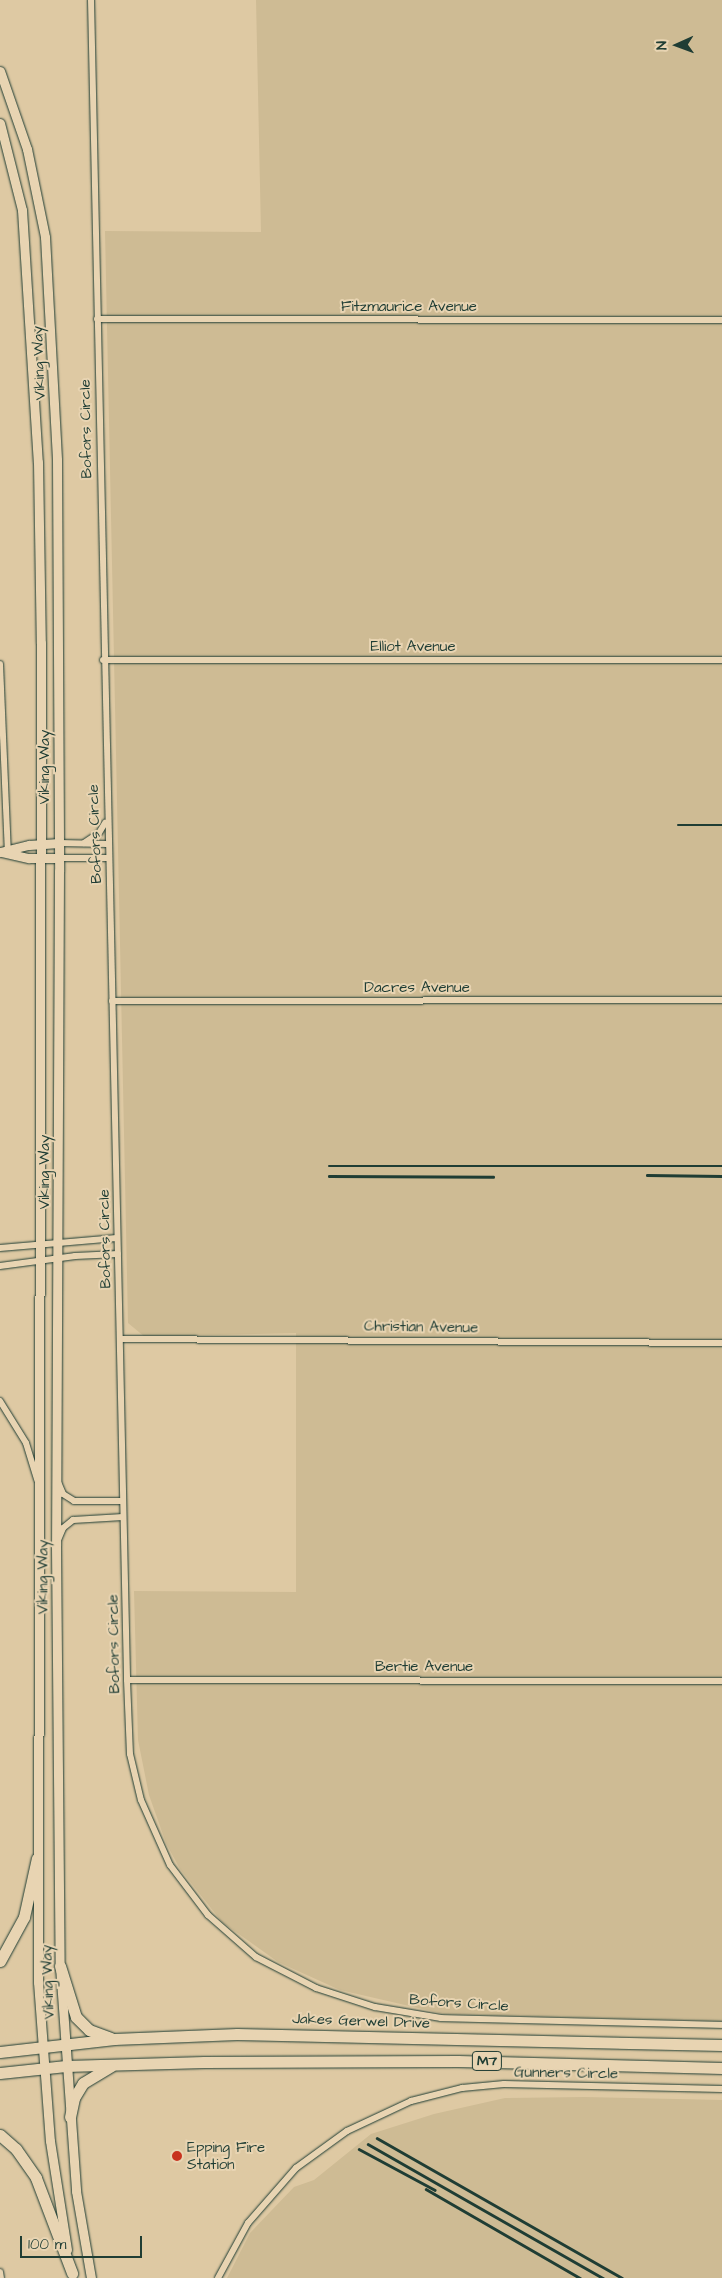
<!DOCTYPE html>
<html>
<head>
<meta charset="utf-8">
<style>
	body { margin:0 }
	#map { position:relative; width:722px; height:2278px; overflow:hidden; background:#dec9a3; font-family:"Architects Daughter",sans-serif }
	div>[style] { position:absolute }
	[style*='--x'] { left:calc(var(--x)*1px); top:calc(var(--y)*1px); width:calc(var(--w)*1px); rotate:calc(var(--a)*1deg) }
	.built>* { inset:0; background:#cebb94 }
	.roads { filter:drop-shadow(0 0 1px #1f3d34) drop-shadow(0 0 1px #1f3d34) }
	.street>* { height:6px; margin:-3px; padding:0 3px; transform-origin:3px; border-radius:3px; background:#e8d4b2 }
	.secondary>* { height:9px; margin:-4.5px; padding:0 4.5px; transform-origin:4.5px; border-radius:4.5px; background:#e8d4b2 }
	.highway>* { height:11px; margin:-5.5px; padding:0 5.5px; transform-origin:5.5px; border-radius:5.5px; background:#e8d4b2 }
	.rail>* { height:2.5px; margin:-1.25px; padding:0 1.25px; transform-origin:1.25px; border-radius:1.25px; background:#1f3d34 }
	.dots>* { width:14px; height:14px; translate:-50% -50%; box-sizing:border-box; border:2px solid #e8d4b2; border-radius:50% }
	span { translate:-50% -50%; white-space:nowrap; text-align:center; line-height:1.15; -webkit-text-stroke:4px #e8d4b2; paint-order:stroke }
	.shield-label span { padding:1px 4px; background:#e8d4b2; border:1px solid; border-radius:4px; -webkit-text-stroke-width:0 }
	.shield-label { font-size:14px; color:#1f3d34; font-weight:700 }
	.street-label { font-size:15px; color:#1f3d34 }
	.poi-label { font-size:15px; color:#1f3d34 }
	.left { translate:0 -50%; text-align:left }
	.north { position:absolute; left:652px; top:20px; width:50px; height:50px; -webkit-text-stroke:4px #e8d4b2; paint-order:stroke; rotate:268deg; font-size:14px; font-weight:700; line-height:20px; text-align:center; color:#1f3d34 }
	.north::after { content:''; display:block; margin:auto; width:18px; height:22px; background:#1f3d34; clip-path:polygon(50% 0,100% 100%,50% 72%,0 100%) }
	.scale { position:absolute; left:20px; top:2236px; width:122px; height:22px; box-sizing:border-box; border:2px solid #1f3d34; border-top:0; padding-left:6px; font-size:15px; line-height:18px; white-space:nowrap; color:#1f3d34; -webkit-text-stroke:4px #e8d4b2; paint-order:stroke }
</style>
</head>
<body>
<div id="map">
	<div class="built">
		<i style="clip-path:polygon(256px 0,722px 0,722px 2021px,444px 2014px,340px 1990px,278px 1962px,222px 1922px,180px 1869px,166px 1843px,149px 1795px,138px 1740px,134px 1591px,296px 1592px,296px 1333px,145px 1337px,128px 1323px,105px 231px,261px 232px)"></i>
		<i style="clip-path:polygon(584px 2097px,722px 2100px,722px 2278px,227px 2278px,250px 2233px,294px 2187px,314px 2180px,371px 2134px,434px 2114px,505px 2098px)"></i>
	</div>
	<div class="roads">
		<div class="street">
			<i style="--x:91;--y:0;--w:1680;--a:88.77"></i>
			<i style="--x:127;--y:1680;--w:74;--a:87.7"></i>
			<i style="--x:130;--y:1754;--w:47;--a:76.6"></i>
			<i style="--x:141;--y:1800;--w:71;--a:66"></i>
			<i style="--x:170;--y:1865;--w:63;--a:52.8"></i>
			<i style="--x:208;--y:1915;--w:64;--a:41.2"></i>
			<i style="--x:256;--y:1957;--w:68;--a:27.3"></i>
			<i style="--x:316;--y:1988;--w:62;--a:17.9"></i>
			<i style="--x:375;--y:2007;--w:67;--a:9.5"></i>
			<i style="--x:441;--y:2018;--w:281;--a:1.4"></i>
			<i style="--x:97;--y:319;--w:625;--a:0.09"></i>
			<i style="--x:103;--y:660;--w:619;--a:0"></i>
			<i style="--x:0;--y:664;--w:188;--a:87.6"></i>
			<i style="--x:59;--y:843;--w:48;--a:1.2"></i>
			<i style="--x:84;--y:843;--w:18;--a:-34"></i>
			<i style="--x:99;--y:833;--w:12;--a:-59"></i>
			<i style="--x:59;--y:858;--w:49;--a:0"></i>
			<i style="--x:112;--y:1001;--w:610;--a:-0.09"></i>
			<i style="--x:0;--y:1248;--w:117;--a:-4.9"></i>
			<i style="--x:0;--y:1266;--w:76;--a:-7.6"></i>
			<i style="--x:75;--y:1256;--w:43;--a:-2.7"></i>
			<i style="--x:120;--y:1339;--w:602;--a:0.38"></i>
			<i style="--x:0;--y:1401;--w:49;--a:58.2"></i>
			<i style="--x:26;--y:1443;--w:39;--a:73"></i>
			<i style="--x:58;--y:1482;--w:13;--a:67"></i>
			<i style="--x:63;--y:1494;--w:13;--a:32"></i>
			<i style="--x:74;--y:1501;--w:48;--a:0"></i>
			<i style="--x:58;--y:1540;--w:13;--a:-67"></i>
			<i style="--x:63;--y:1528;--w:13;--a:-39"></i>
			<i style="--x:73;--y:1520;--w:50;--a:-3.4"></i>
			<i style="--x:127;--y:1680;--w:595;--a:0.1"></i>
			<i style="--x:0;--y:2272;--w:6;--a:81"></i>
			<i style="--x:218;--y:2278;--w:63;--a:-61.4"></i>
			<i style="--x:248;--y:2223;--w:73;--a:-48.9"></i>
			<i style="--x:296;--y:2168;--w:63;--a:-36"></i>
			<i style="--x:347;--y:2131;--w:71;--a:-25.1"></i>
			<i style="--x:411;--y:2101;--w:53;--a:-14.3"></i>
			<i style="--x:462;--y:2088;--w:42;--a:-5.4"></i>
			<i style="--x:504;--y:2084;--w:218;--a:1.3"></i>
		</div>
		<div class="secondary">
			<i style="--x:0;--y:71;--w:83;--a:70.9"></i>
			<i style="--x:27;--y:149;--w:90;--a:78.4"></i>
			<i style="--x:45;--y:237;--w:223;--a:86.9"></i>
			<i style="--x:57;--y:460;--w:411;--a:89.7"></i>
			<i style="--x:59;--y:871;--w:675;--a:90.25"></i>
			<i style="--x:56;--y:1546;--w:420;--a:89.5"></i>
			<i style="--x:60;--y:1966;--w:226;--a:85.9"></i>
			<i style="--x:76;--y:2191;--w:88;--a:80.2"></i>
			<i style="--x:0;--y:123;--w:90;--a:75.8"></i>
			<i style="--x:22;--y:210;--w:253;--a:86.4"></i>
			<i style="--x:38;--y:462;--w:181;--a:89.1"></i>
			<i style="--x:41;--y:643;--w:1339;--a:90.13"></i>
			<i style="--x:38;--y:1982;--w:159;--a:85.7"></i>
			<i style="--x:50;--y:2141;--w:110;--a:81.1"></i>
			<i style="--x:0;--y:852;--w:30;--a:-14"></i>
			<i style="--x:29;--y:845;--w:30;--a:-4"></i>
			<i style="--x:2;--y:852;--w:28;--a:13"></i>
			<i style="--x:29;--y:858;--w:30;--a:0"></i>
		</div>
		<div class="highway">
			<i style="--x:0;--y:1961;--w:50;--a:-61.4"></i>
			<i style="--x:24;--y:1917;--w:60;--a:-77.6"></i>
			<i style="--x:60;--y:1966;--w:53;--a:72.6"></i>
			<i style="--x:76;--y:2017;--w:18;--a:45"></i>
			<i style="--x:89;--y:2030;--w:23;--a:20"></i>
			<i style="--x:0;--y:2052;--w:115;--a:-6.5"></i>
			<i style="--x:114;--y:2039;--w:123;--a:-2.3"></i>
			<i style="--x:237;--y:2034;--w:485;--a:1.3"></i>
			<i style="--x:0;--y:2073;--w:66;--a:-6.1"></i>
			<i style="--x:66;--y:2066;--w:138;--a:-1.7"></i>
			<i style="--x:204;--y:2062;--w:254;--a:-0.2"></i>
			<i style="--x:458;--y:2061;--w:264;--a:1.5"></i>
			<i style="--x:70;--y:2117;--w:19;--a:-78"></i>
			<i style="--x:74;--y:2098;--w:17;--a:-59"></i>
			<i style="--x:83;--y:2083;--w:33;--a:-31"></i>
			<i style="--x:0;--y:2135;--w:21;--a:41"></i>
			<i style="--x:16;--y:2149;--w:35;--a:55"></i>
			<i style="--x:36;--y:2178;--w:102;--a:69.2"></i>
		</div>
	</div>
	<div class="rail">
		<i style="--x:678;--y:825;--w:44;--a:0"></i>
		<i style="--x:329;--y:1166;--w:393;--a:0"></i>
		<i style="--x:647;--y:1175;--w:75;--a:0.8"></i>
		<i style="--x:329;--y:1176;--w:164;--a:0.3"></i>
		<i style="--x:377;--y:2138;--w:282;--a:29.7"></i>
		<i style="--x:368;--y:2144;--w:271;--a:29.7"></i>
		<i style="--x:359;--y:2149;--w:86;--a:28.3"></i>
		<i style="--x:426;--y:2189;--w:178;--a:30"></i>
	</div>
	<div class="dots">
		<i style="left:177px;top:2156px;background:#c8321e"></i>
	</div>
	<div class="shield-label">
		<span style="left:487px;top:2061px">M7</span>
	</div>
	<div class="street-label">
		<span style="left:409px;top:307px">Fitzmaurice Avenue</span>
		<span style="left:39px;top:363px;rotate:-92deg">Viking Way</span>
		<span style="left:86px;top:429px;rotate:-91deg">Bofors Circle</span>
		<span style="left:413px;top:647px">Elliot Avenue</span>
		<span style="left:45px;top:767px;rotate:-90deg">Viking Way</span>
		<span style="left:95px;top:834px;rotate:-92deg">Bofors Circle</span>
		<span style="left:417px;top:988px">Dacres Avenue</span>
		<span style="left:45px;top:1172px;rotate:-90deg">Viking Way</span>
		<span style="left:105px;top:1239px;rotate:-91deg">Bofors Circle</span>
		<span style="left:421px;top:1327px;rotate:1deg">Christian Avenue</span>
		<span style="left:43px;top:1577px;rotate:-90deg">Viking Way</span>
		<span style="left:114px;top:1644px;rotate:-91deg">Bofors Circle</span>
		<span style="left:424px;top:1667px">Bertie Avenue</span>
		<span style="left:48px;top:1982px;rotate:-92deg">Viking Way</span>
		<span style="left:459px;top:2003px;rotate:4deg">Bofors Circle</span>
		<span style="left:361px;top:2021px;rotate:2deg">Jakes Gerwel Drive</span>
		<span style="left:566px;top:2073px;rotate:1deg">Gunners Circle</span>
	</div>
	<div class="poi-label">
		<span class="left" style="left:187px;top:2156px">Epping Fire<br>Station</span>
	</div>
	<div class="north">N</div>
	<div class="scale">100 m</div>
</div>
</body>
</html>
